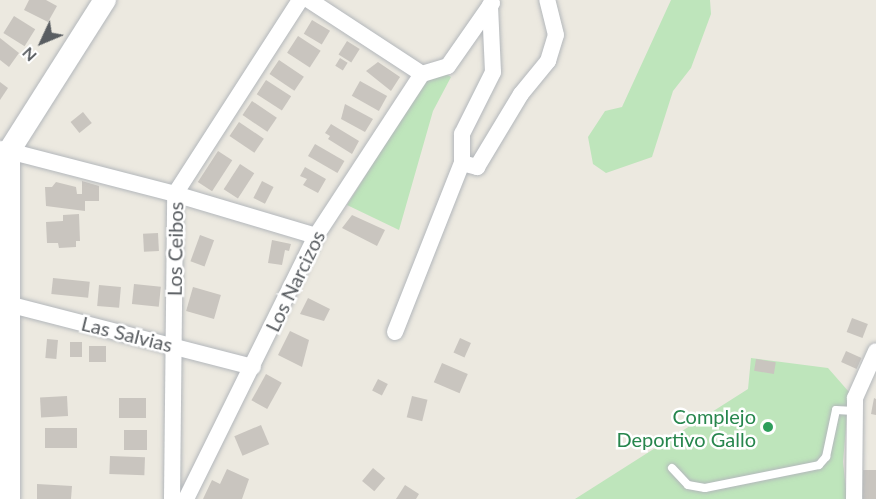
<!DOCTYPE html>
<html>
<head>
<meta charset="utf-8">
<style>
	body { margin:0 }
	#map { position:relative; width:876px; height:499px; overflow:hidden; background:#ece9e0; font-family:Lato,sans-serif }
	div>[style] { position:absolute }
	[style*='--x'] { left:calc(var(--x)*1px); top:calc(var(--y)*1px); width:calc(var(--w)*1px); rotate:calc(var(--a)*1deg) }
	.green>* { inset:0; background:#bee5bb }
	.building>* { inset:0; background:#c9c5bf; transform-origin:0 0 }
	.roads { filter:drop-shadow(0 0 2px #b3b7bb) drop-shadow(0 0 2px #b3b7bb) }
	.lane>* { height:8px; margin:-4px; padding:0 4px; transform-origin:4px; border-radius:4px; background:#fff }
	.street>* { height:16px; margin:-8px; padding:0 8px; transform-origin:8px; border-radius:8px; background:#fff }
	.secondary>* { height:22px; margin:-11px; padding:0 11px; transform-origin:11px; border-radius:11px; background:#fff }
	.dots>* { width:16px; height:16px; translate:-50% -50%; box-sizing:border-box; border:3px solid #fff; border-radius:50% }
	span { translate:-50% -50%; white-space:nowrap; text-align:center; line-height:1.15; -webkit-text-stroke:5px #fff; paint-order:stroke }
	.street-label { font-size:20px; color:#595d61 }
	.leisure-label { font-size:20px; color:#27864d }
	.right { translate:-100% -50%; text-align:right }
	.north { position:absolute; left:12px; top:12px; width:60px; height:60px; -webkit-text-stroke:4px #fff; paint-order:stroke; rotate:226deg; font-size:16px; font-weight:700; line-height:24px; text-align:center; color:#595d61 }
	.north::after { content:''; display:block; margin:auto; width:21px; height:27px; background:#595d61; clip-path:polygon(50% 0,100% 100%,50% 72%,0 100%) }
</style>
</head>
<body>
<div id="map">
	<div class="green">
		<i style="clip-path:polygon(671px 0,710px 0,711px 14px,691px 68px,673px 91px,652px 157px,606px 173px,593px 164px,588px 137px,605px 111px,622px 107px)"></i>
		<i style="clip-path:polygon(434px 66px,451px 77px,433px 111px,399px 230px,347px 205px)"></i>
		<i style="clip-path:polygon(751px 358px,828px 368px,849px 392px,843px 462px,847px 499px,575px 499px,748px 389px)"></i>
	</div>
	<div class="building">
		<i style="clip-path:polygon(29px 0,46px 0,57px 6px,48px 22px,24px 10px)"></i>
		<i style="left:14px;top:16px;width:25px;height:20px;rotate:32deg"></i>
		<i style="left:312px;top:20px;width:21px;height:16px;rotate:31deg"></i>
		<i style="left:298px;top:36px;width:27px;height:20px;rotate:33deg"></i>
		<i style="clip-path:polygon(0 38px,19px 53px,9px 67px,0 60px)"></i>
		<i style="left:347px;top:41px;width:15px;height:16px;rotate:32deg"></i>
		<i style="left:340px;top:58px;width:9px;height:9px;rotate:32deg"></i>
		<i style="left:279px;top:60px;width:30px;height:17px;rotate:34deg"></i>
		<i style="clip-path:polygon(378px 62px,400px 77px,391px 91px,366px 71px)"></i>
		<i style="left:266px;top:80px;width:30px;height:17px;rotate:33deg"></i>
		<i style="left:360px;top:81px;width:31px;height:17px;rotate:29deg"></i>
		<i style="clip-path:polygon(0 82px,8px 88px,0 100px)"></i>
		<i style="left:252px;top:101px;width:30px;height:17px;rotate:34deg"></i>
		<i style="clip-path:polygon(345px 104px,373px 119px,365px 132px,341px 119px)"></i>
		<i style="left:83px;top:112px;width:14px;height:16px;rotate:51deg"></i>
		<i style="left:239px;top:122px;width:30px;height:17px;rotate:34deg"></i>
		<i style="clip-path:polygon(331px 124px,359px 141px,352px 154px,328px 139px,330px 136px,325px 133px)"></i>
		<i style="left:315px;top:144px;width:34px;height:14px;rotate:30deg"></i>
		<i style="left:218px;top:151px;width:17px;height:37px;rotate:33deg"></i>
		<i style="left:240px;top:164px;width:17px;height:30px;rotate:33deg"></i>
		<i style="clip-path:polygon(305px 167px,326px 179px,318px 193px,303px 185px,307px 179px,300px 176px)"></i>
		<i style="clip-path:polygon(82px 181px,99px 186px,99px 201px,85px 201px,85px 211px,46px 206px,45px 187px,52px 187px,56px 182px,76px 187px,77px 194px,82px 194px)"></i>
		<i style="left:262px;top:181px;width:13px;height:19px;rotate:27deg"></i>
		<i style="clip-path:polygon(79px 214px,80px 241px,76px 241px,76px 247px,59px 248px,58px 243px,47px 243px,46px 222px,63px 221px,63px 215px)"></i>
		<i style="clip-path:polygon(352px 215px,385px 230px,377px 246px,342px 228px)"></i>
		<i style="left:158px;top:233px;width:18px;height:15px;rotate:87deg"></i>
		<i style="left:200px;top:235px;width:15px;height:28px;rotate:20deg"></i>
		<i style="clip-path:polygon(272px 240px,291px 244px,289px 251px,285px 250px,282px 265px,268px 263px)"></i>
		<i style="left:53px;top:278px;width:37px;height:16px;rotate:6deg"></i>
		<i style="left:134px;top:284px;width:27px;height:20px;rotate:6deg"></i>
		<i style="left:99px;top:285px;width:22px;height:21px;rotate:5deg"></i>
		<i style="left:193px;top:287px;width:29px;height:25px;rotate:16deg"></i>
		<i style="clip-path:polygon(308px 298px,330px 309px,324px 321px,300px 314px)"></i>
		<i style="left:852px;top:318px;width:17px;height:15px;rotate:21deg"></i>
		<i style="clip-path:polygon(290px 331px,309px 340px,302px 367px,278px 355px)"></i>
		<i style="left:460px;top:338px;width:12px;height:16px;rotate:24deg"></i>
		<i style="left:47px;top:339px;width:11px;height:19px;rotate:5deg"></i>
		<i style="left:70px;top:342px;width:12px;height:15px"></i>
		<i style="left:89px;top:346px;width:17px;height:16px"></i>
		<i style="left:846px;top:351px;width:17px;height:12px;rotate:24deg"></i>
		<i style="left:756px;top:359px;width:20px;height:12px;rotate:9deg"></i>
		<i style="left:442px;top:363px;width:28px;height:21px;rotate:23deg"></i>
		<i style="left:266px;top:374px;width:18px;height:30px;rotate:29deg"></i>
		<i style="left:378px;top:379px;width:11px;height:13px;rotate:27deg"></i>
		<i style="left:67px;top:396px;width:20px;height:27px;rotate:87deg"></i>
		<i style="left:412px;top:396px;width:16px;height:22px;rotate:14deg"></i>
		<i style="left:119px;top:398px;width:27px;height:20px"></i>
		<i style="clip-path:polygon(874px 398px,876px 399px,876px 415px,871px 414px)"></i>
		<i style="left:261px;top:425px;width:21px;height:29px;rotate:67deg"></i>
		<i style="left:45px;top:428px;width:32px;height:20px"></i>
		<i style="left:124px;top:430px;width:23px;height:20px"></i>
		<i style="left:110px;top:456px;width:35px;height:18px;rotate:2deg"></i>
		<i style="left:373px;top:468px;width:16px;height:17px;rotate:40deg"></i>
		<i style="clip-path:polygon(227px 469px,249px 479px,242px 499px,203px 499px,212px 480px,220px 484px)"></i>
		<i style="left:863px;top:470px;width:13px;height:29px"></i>
		<i style="clip-path:polygon(37px 484px,72px 486px,71px 499px,37px 499px)"></i>
		<i style="clip-path:polygon(405px 485px,419px 494px,416px 499px,396px 499px)"></i>
	</div>
	<div class="roads">
		<div class="lane">
			<i style="--x:672;--y:468;--w:23;--a:47"></i>
			<i style="--x:688;--y:485;--w:17;--a:10"></i>
			<i style="--x:705;--y:488;--w:116;--a:-11.4"></i>
			<i style="--x:819;--y:465;--w:11;--a:-49"></i>
			<i style="--x:826;--y:457;--w:48;--a:-78"></i>
			<i style="--x:836;--y:410;--w:18;--a:3"></i>
		</div>
		<div class="street">
			<i style="--x:309;--y:0;--w:135;--a:33.2"></i>
			<i style="--x:422;--y:74;--w:27;--a:-17"></i>
			<i style="--x:448;--y:66;--w:77;--a:-55.1"></i>
			<i style="--x:1;--y:149;--w:180;--a:14.5"></i>
			<i style="--x:175;--y:194;--w:147;--a:16.6"></i>
			<i style="--x:462;--y:163;--w:29;--a:-90"></i>
			<i style="--x:462;--y:134;--w:69;--a:-63.4"></i>
			<i style="--x:493;--y:72;--w:67;--a:-92.6"></i>
			<i style="--x:0;--y:302;--w:261;--a:14.4"></i>
			<i style="--x:395;--y:332;--w:182;--a:-68.4"></i>
			<i style="--x:462;--y:163;--w:16;--a:15"></i>
			<i style="--x:477;--y:167;--w:85;--a:-58.9"></i>
			<i style="--x:521;--y:94;--w:43;--a:-50.7"></i>
			<i style="--x:548;--y:61;--w:27;--a:-73"></i>
			<i style="--x:556;--y:35;--w:36;--a:-104"></i>
			<i style="--x:172;--y:499;--w:305;--a:-89.4"></i>
			<i style="--x:175;--y:194;--w:231;--a:-57.2"></i>
			<i style="--x:186;--y:499;--w:293;--a:-63.7"></i>
			<i style="--x:316;--y:236;--w:194;--a:-56.8"></i>
			<i style="--x:854;--y:499;--w:101;--a:-89.4"></i>
			<i style="--x:855;--y:398;--w:51;--a:-65.9"></i>
		</div>
		<div class="secondary">
			<i style="--x:9;--y:499;--w:348;--a:-90"></i>
			<i style="--x:9;--y:151;--w:179;--a:-57.6"></i>
		</div>
	</div>
	<div class="dots">
		<i style="left:768px;top:427px;background:#2e9e5b"></i>
	</div>
	<div class="street-label">
		<span style="left:175px;top:249px;rotate:-89deg">Los Ceibos</span>
		<span style="left:295px;top:281px;rotate:-64deg">Los Narcizos</span>
		<span style="left:127px;top:334px;rotate:14deg">Las Salvias</span>
	</div>
	<div class="leisure-label">
		<span class="right" style="left:756px;top:428px">Complejo<br>Deportivo Gallo</span>
	</div>
	<div class="north">N</div>
</div>
</body>
</html>
